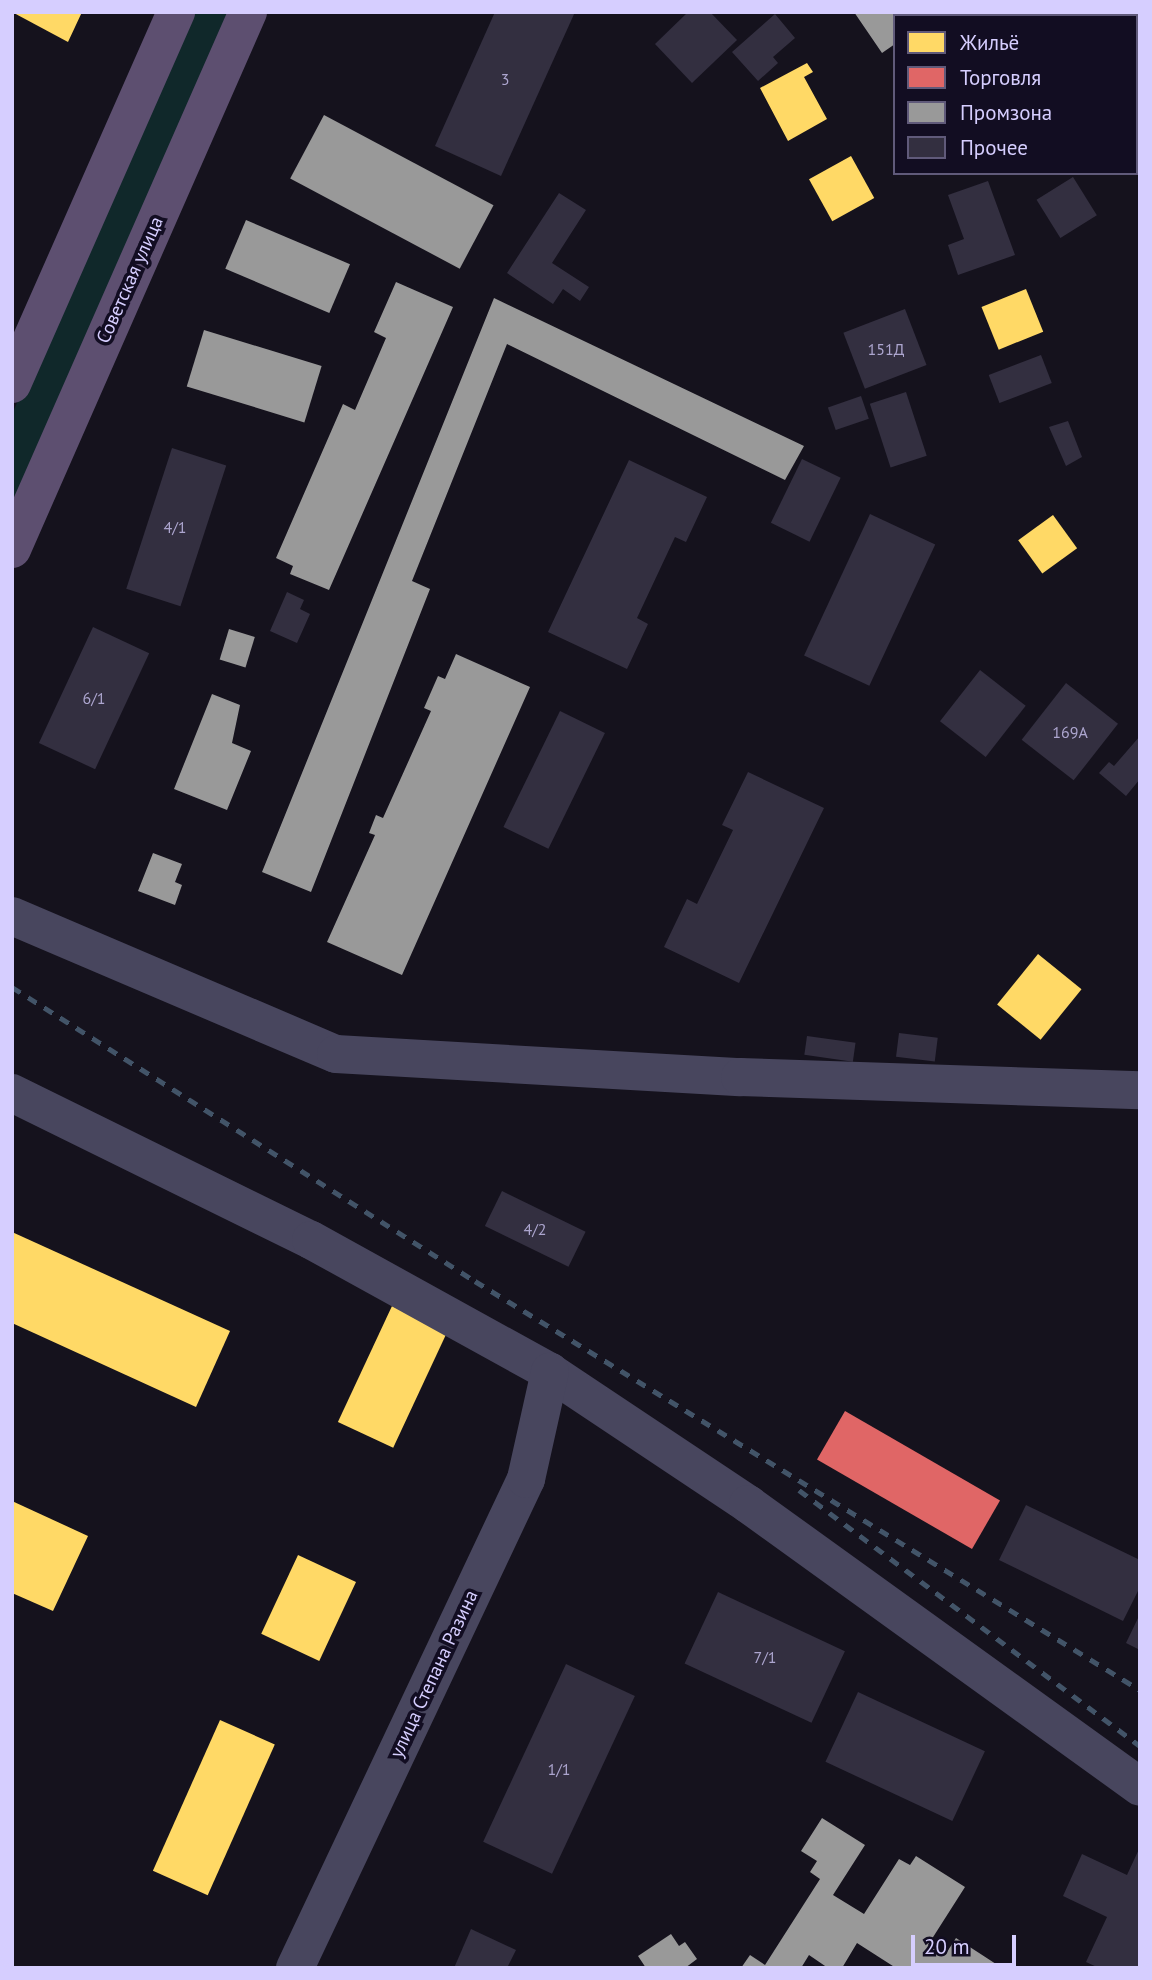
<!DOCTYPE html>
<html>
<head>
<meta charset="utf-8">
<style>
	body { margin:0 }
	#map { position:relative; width:1152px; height:1980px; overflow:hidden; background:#15121d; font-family:"PT Sans",sans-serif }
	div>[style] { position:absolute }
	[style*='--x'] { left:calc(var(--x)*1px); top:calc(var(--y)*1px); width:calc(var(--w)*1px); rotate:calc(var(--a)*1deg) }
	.green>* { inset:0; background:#10282a }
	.homes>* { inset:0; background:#ffd966; transform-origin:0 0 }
	.shops>* { inset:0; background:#e06666; transform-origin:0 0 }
	.industry>* { inset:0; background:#999; transform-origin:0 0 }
	.building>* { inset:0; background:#332f40; transform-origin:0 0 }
	.minor>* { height:38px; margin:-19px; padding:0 19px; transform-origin:19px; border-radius:19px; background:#48465e }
	.major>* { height:38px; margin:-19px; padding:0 19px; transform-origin:19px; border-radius:19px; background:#5d4f70 }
	.rail>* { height:5px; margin-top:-2.5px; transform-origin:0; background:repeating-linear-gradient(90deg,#425468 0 10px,transparent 0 19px) }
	span { translate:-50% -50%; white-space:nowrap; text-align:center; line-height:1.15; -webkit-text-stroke:7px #120d22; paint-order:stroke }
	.number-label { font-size:16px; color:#ada6cf }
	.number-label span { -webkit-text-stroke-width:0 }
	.street-label { font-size:19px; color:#d6ceff }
	.frame { position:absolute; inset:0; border:14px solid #d6ceff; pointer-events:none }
	.legend { position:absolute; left:893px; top:14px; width:245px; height:161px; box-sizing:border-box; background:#120d22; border:2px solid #605a7a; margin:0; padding:9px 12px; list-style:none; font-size:21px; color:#d6ceff }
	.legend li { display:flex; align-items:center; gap:14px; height:35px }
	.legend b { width:35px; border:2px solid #605a7a }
	.scale { position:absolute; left:911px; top:1935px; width:105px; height:32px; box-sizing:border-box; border:4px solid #d6ceff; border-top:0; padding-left:9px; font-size:21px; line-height:24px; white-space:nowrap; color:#d6ceff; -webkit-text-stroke:5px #120d22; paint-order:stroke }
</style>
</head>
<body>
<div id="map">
	<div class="green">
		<i style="clip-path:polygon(190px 12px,228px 12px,12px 506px,12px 414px)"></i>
	</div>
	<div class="homes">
		<i style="clip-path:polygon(12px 12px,82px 12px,68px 42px)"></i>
		<i style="clip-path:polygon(807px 63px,813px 72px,804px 77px,827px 119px,788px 141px,760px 88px)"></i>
		<i style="left:851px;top:156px;width:48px;height:48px;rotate:61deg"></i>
		<i style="left:1026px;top:289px;width:46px;height:48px;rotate:68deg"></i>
		<i style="left:1053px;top:515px;width:41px;height:43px;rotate:54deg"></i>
		<i style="left:1038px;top:954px;width:56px;height:65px;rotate:39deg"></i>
		<i style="clip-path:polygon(12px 1232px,230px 1331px,196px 1407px,12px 1323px)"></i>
		<i style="left:392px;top:1306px;width:61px;height:128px;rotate:25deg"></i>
		<i style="clip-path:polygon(12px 1501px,88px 1536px,53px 1611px,12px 1593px)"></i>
		<i style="left:298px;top:1555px;width:64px;height:87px;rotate:25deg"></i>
		<i style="left:220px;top:1720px;width:60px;height:165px;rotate:24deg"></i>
	</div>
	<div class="shops">
		<i style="left:845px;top:1411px;width:179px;height:56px;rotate:30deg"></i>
	</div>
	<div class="industry">
		<i style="clip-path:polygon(854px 12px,914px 12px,917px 16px,895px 16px,895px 44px,882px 53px)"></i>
		<i style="clip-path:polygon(1133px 12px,1140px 12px,1136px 79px,1136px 16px,1130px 16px)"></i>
		<i style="left:324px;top:115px;width:192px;height:72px;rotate:28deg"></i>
		<i style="left:246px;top:220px;width:113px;height:53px;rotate:23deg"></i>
		<i style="clip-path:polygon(396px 282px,453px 307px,329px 590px,290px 574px,293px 566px,276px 558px,343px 404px,355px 410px,386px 338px,374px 332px)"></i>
		<i style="clip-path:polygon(494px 298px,804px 446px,785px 480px,507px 344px,412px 581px,430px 589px,311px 892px,262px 872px)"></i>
		<i style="left:204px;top:330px;width:123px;height:59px;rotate:17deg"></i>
		<i style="left:229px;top:629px;width:27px;height:32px;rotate:17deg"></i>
		<i style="clip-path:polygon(456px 654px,530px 687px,402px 975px,327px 942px,375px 835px,369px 833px,376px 815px,383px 818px,431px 711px,424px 708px,438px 676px,445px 679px)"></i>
		<i style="clip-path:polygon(212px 694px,240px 705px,232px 743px,251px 751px,227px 810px,174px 789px)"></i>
		<i style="clip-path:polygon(153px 853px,182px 864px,175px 882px,182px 885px,175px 905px,138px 891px)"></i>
		<i style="clip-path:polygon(822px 1818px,865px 1845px,833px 1895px,864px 1914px,899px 1859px,910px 1865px,916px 1856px,965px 1887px,928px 1945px,945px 1955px,956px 1938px,996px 1964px,994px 1968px,896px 1968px,857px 1943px,842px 1968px,828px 1968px,809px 1955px,801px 1968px,741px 1968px,750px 1955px,765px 1965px,820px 1879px,810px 1872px,817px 1861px,801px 1851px)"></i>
		<i style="clip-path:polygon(671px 1934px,679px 1946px,685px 1942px,697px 1959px,685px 1968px,646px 1968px,638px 1956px)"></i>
	</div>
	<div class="building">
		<i style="clip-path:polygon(495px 12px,575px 12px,501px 176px,435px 146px)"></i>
		<i style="clip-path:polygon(688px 12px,710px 12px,737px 40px,692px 83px,655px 44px)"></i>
		<i style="left:961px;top:12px;width:49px;height:4px"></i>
		<i style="clip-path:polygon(775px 14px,795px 38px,773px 57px,778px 63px,758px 81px,732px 52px)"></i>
		<i style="left:1073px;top:177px;width:45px;height:43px;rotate:58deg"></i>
		<i style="clip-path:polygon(988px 181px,1015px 255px,958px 275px,948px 245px,964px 239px,948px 195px)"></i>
		<i style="clip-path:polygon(559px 193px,586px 210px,552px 263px,589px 287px,580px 301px,563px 289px,553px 304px,507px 273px)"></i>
		<i style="left:905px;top:309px;width:60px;height:66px;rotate:69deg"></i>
		<i style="left:1041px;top:355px;width:30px;height:56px;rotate:69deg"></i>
		<i style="left:906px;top:392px;width:67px;height:38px;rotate:72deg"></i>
		<i style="left:861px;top:396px;width:24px;height:35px;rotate:71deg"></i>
		<i style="clip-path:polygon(1068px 421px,1082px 457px,1066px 466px,1049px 427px)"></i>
		<i style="left:172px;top:448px;width:57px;height:148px;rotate:18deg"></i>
		<i style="left:802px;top:459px;width:43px;height:71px;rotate:26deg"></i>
		<i style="clip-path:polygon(629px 460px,707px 497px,686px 542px,675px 537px,637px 618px,648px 624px,627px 669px,548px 632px)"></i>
		<i style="left:870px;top:514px;width:72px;height:156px;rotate:25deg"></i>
		<i style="clip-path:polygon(287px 592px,304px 600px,300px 609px,310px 614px,297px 643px,270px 631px)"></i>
		<i style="left:93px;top:627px;width:62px;height:128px;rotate:25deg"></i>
		<i style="left:980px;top:670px;width:58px;height:65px;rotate:38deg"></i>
		<i style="left:1066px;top:683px;width:66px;height:72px;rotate:38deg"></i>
		<i style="left:560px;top:711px;width:50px;height:129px;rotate:26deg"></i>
		<i style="clip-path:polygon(1140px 736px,1140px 779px,1126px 796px,1099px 773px,1109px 762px,1114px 766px)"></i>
		<i style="clip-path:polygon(748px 772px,824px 808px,739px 983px,664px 947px,687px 899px,697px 904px,733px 830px,722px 825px)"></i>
		<i style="left:899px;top:1033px;width:39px;height:24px;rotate:7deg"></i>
		<i style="left:807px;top:1036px;width:49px;height:19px;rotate:8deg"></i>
		<i style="left:502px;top:1191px;width:93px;height:39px;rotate:26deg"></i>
		<i style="clip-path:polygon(1026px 1505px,1140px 1560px,1140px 1587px,1123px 1621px,999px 1560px)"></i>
		<i style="left:718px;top:1592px;width:140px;height:79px;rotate:25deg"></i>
		<i style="clip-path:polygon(1140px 1614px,1140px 1650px,1126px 1643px)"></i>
		<i style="left:566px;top:1664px;width:76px;height:196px;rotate:25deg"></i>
		<i style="left:858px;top:1692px;width:140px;height:77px;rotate:25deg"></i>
		<i style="clip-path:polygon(1140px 1847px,1140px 1968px,1099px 1968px,1086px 1962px,1107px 1917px,1063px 1896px,1082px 1854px,1127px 1875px)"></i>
		<i style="clip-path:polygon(471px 1929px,516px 1950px,507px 1968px,454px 1968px)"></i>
	</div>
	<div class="minor">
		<i style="--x:12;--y:916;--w:352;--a:23.1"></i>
		<i style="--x:336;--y:1054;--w:405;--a:3.3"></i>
		<i style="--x:740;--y:1077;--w:400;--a:1.9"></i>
		<i style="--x:12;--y:1093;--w:333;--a:26.2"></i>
		<i style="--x:311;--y:1240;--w:273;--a:28.9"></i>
		<i style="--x:550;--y:1372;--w:238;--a:33.7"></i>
		<i style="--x:748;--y:1504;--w:483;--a:35.8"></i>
		<i style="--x:295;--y:1968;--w:541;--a:-64.71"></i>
		<i style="--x:526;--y:1479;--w:110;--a:-77.4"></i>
	</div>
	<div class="major">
		<i style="--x:12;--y:384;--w:407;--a:-66.2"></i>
		<i style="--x:12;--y:549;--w:587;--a:-66.28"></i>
	</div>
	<div class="rail">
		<i style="--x:12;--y:987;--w:548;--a:32.42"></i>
		<i style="--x:475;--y:1281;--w:781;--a:31.59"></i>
		<i style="--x:799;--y:1490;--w:426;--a:36.9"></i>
	</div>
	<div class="number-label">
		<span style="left:505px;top:79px">3</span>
		<span style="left:886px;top:349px">151Д</span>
		<span style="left:175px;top:527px">4/1</span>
		<span style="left:94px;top:698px">6/1</span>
		<span style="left:1070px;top:732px">169А</span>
		<span style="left:535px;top:1229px">4/2</span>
		<span style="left:765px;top:1657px">7/1</span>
		<span style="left:559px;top:1769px">1/1</span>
	</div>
	<div class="street-label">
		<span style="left:130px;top:280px;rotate:-66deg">Советская улица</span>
		<span style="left:434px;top:1674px;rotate:-65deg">улица Степана Разина</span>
	</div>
	<div class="frame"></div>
	<ul class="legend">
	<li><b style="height:19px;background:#ffd966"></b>Жильё</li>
	<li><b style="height:19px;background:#e06666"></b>Торговля</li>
	<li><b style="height:19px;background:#999"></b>Промзона</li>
	<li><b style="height:19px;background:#332f40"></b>Прочее</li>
	</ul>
	<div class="scale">20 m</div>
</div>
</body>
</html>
